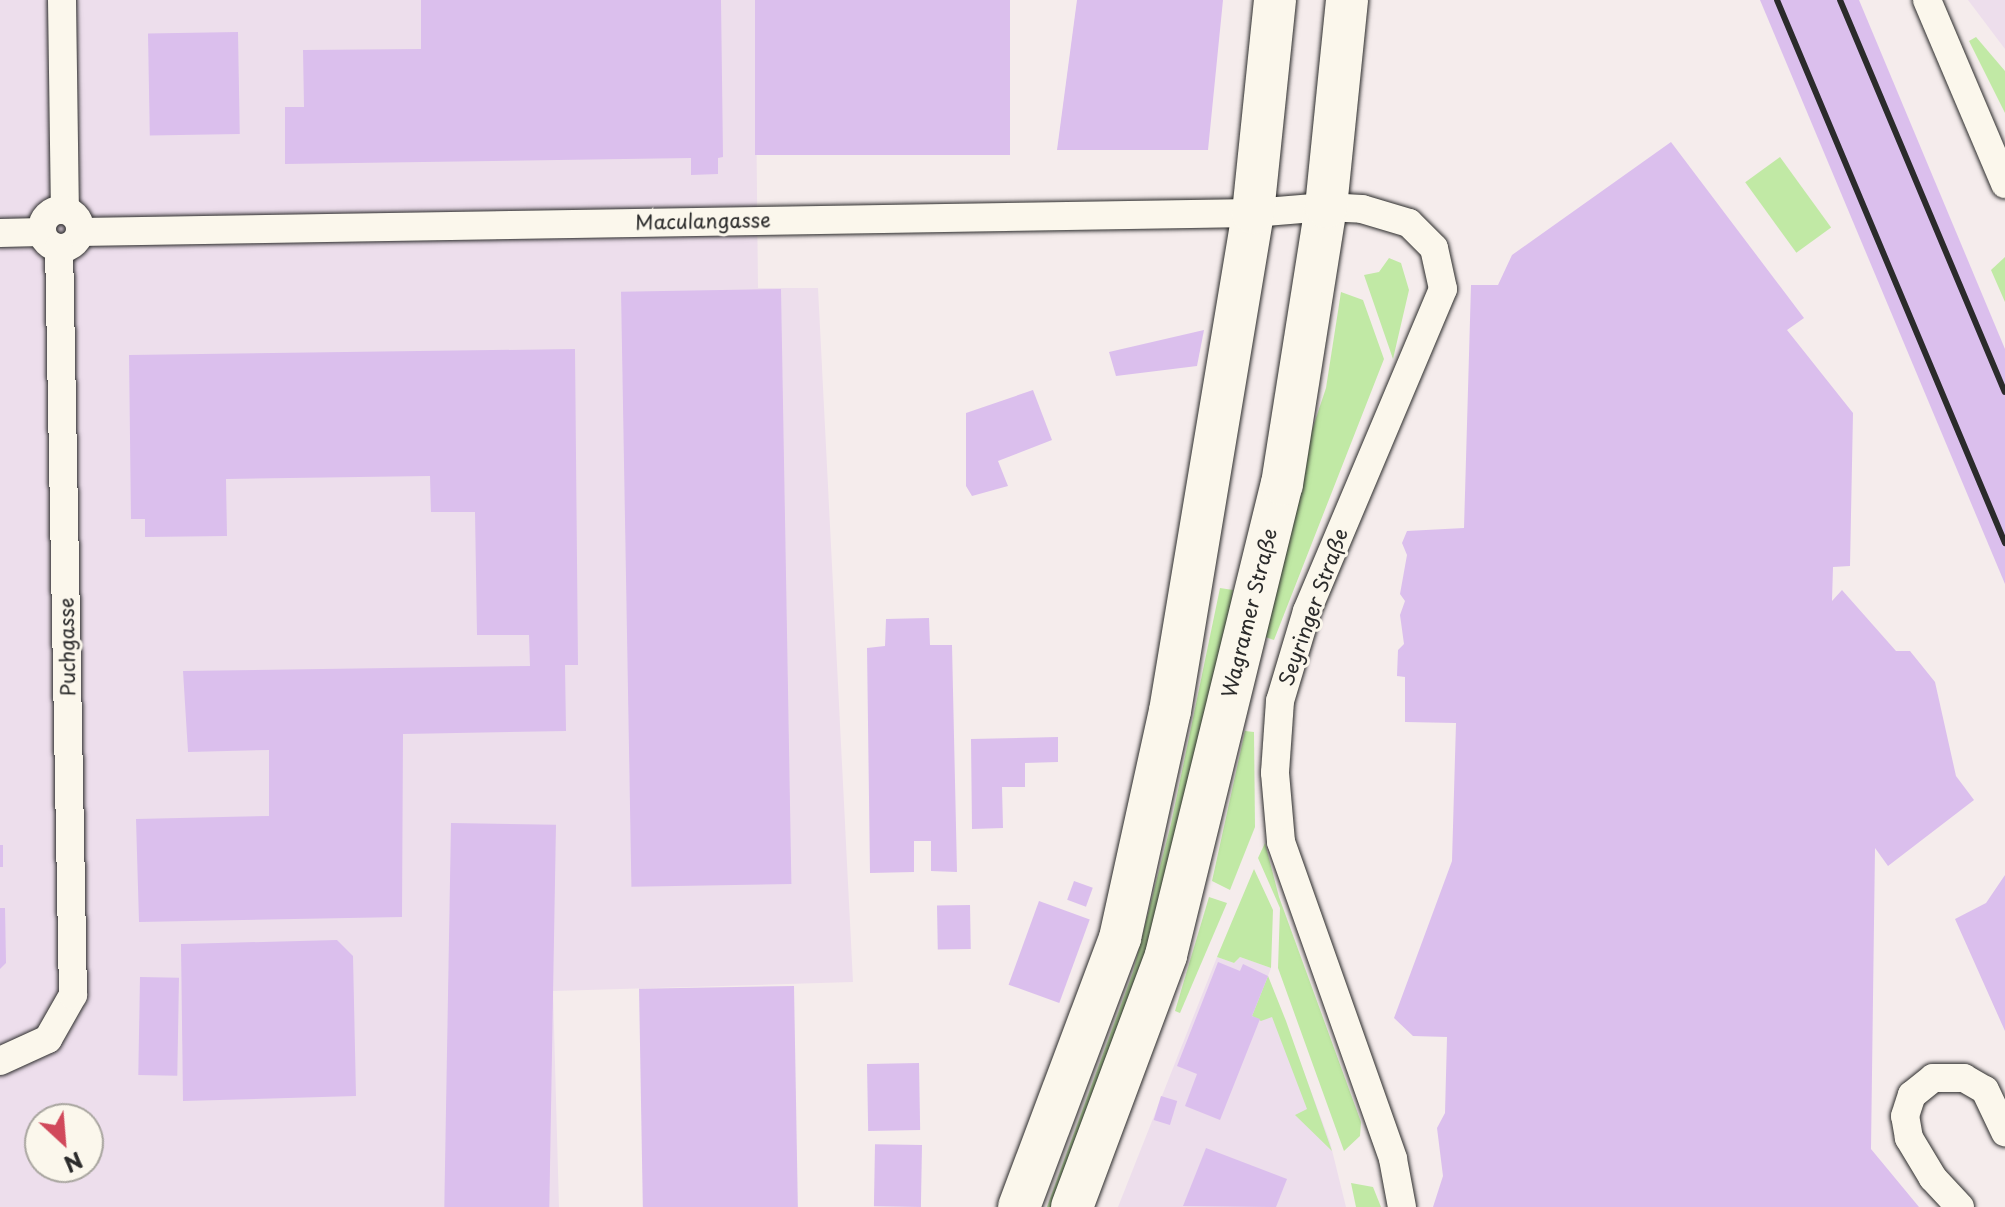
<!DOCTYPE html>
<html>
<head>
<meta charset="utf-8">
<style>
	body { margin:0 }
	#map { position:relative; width:2005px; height:1207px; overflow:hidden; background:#f5ecec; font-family:"Playpen Sans",sans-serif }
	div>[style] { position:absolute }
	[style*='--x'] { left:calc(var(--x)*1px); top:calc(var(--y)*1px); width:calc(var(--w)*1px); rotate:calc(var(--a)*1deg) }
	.built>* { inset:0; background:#eddeec }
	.green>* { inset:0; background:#c1e9a5; transform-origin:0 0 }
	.building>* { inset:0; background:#dbbfed; transform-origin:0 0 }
	.roads { filter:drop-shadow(0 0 2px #2b2b2b) drop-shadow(0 0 2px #2b2b2b) }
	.minor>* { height:28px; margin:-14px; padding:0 14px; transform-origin:14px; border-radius:14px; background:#fbf7ec }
	.minor>.ring { margin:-14px; padding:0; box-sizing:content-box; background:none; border:28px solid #fbf7ec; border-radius:50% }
	.primary>* { height:42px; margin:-21px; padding:0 21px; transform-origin:21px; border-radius:21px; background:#fbf7ec }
	.rail>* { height:6px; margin:-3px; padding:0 3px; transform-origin:3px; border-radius:3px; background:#2b2b2b }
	span { translate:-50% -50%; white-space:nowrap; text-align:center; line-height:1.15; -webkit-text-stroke:6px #fbf7ec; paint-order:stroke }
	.street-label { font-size:20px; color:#2b2b2b }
	.north { position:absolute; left:24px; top:1103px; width:80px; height:80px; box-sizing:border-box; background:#fbf7ec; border:2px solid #a8a59f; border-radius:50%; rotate:154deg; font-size:22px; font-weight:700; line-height:32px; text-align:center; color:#2b2b2b }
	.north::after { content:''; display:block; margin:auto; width:28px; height:36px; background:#d1495b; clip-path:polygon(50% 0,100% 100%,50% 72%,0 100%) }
</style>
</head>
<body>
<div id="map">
	<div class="built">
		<i style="clip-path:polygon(evenodd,0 0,755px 0,758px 288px,818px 288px,853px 982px,553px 991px,559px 1207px,0 1207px,0 0,40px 1119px,88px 1119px,88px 1167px,40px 1167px,40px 1119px)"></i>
		<i style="clip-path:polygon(1968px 0,2005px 0,2005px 49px)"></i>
		<i style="clip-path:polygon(1217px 957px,1234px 963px,1240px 957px,1271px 968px,1268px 976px,1330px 1142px,1346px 1207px,1118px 1207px)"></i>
	</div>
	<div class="green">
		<i style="clip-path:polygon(1976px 37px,2005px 71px,2005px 113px,1969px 41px)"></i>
		<i style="left:1780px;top:157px;width:87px;height:43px;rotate:54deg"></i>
		<i style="clip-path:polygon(2005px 257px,2005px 302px,1991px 270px)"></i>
		<i style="clip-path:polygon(1389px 258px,1401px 263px,1409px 290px,1393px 359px,1364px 275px,1379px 272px)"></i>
		<i style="clip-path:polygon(1341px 292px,1363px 300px,1384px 359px,1274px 640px,1265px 637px,1295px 481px,1326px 388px)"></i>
		<i style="clip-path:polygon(1220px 588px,1233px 590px,1206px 766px,1064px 1207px,1047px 1207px,1133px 972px,1171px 824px)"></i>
		<i style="clip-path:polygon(1245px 731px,1254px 732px,1255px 827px,1230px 890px,1212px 881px)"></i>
		<i style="clip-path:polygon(1265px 843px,1279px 897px,1361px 1122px,1360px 1136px,1344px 1151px,1278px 968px,1280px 908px,1258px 858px)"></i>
		<i style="clip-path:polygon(1254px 869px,1273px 910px,1271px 968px,1240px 957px,1234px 963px,1217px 957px)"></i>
		<i style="clip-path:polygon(1209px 897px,1227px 903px,1180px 1013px,1175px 1011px)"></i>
		<i style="clip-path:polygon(1268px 976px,1286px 1021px,1332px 1151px,1295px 1115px,1307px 1109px,1272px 1017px,1261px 1021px,1252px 1016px)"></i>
		<i style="clip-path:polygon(1351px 1183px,1373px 1187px,1381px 1207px,1356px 1207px)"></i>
	</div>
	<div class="building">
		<i style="clip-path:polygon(421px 0,721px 0,723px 157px,718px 158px,718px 174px,691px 175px,691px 158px,285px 164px,285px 107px,304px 107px,303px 50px,421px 49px)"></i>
		<i style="left:755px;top:0;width:255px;height:155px"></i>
		<i style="clip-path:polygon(1077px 0,1223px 0,1208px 150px,1057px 150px)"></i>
		<i style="clip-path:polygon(1760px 0,1859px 0,2005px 349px,2005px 584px)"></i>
		<i style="left:238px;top:32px;width:102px;height:90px;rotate:89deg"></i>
		<i style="clip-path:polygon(1671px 142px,1804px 318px,1787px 330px,1853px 413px,1850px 566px,1833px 567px,1832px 601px,1842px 590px,1896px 651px,1910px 651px,1935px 682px,1956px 776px,1974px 800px,1888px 866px,1875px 848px,1871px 1149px,1919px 1207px,1433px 1207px,1443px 1176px,1437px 1128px,1445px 1113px,1447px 1037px,1413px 1036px,1394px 1018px,1452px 861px,1456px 723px,1405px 722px,1405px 677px,1397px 676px,1398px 650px,1404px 644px,1400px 615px,1405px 601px,1400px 594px,1407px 555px,1402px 543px,1407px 531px,1464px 528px,1471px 285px,1498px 285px,1512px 255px)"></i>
		<i style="left:781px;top:289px;width:595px;height:160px;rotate:89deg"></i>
		<i style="clip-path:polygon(1204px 330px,1197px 366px,1116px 376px,1109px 352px)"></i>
		<i style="clip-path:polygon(575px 349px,578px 665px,565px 665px,566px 731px,403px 734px,402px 917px,139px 922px,136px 819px,269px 816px,269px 750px,188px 752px,183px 671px,530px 666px,529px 635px,477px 635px,475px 512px,431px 512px,430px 476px,226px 479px,227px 536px,145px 537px,145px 519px,131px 519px,129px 355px)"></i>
		<i style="clip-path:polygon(1033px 390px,1052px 440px,998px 461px,1008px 486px,972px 496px,966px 486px,966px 413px)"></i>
		<i style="clip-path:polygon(929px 618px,930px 645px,952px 645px,957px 872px,931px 871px,931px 841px,914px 841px,914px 872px,870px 873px,867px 648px,885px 646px,886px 619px)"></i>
		<i style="clip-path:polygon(1058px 737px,1058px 762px,1025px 763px,1025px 787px,1002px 787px,1003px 828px,972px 829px,971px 739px)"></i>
		<i style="left:451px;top:823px;width:105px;height:384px;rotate:1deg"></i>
		<i style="left:0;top:845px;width:3px;height:22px"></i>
		<i style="clip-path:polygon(2005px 875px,2005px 1031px,1955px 919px,1986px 903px)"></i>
		<i style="left:1074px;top:881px;width:20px;height:20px;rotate:20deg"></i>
		<i style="left:1039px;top:901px;width:54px;height:89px;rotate:20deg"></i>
		<i style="left:970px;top:905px;width:44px;height:33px;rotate:89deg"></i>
		<i style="clip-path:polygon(0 908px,5px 908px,6px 963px,0 969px)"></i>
		<i style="clip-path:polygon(337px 940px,353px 956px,356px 1096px,183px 1101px,181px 944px)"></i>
		<i style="clip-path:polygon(1218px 962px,1240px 971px,1243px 964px,1268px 976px,1252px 1016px,1260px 1019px,1220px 1120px,1185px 1106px,1197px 1074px,1177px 1066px)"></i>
		<i style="left:140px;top:977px;width:39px;height:98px;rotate:1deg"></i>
		<i style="left:794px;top:986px;width:221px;height:155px;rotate:89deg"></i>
		<i style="left:919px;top:1063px;width:67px;height:52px;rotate:89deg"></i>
		<i style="left:1161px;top:1096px;width:17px;height:25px;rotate:17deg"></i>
		<i style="left:922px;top:1145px;width:62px;height:47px;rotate:91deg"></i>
		<i style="clip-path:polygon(1206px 1148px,1287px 1179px,1276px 1207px,1183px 1206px)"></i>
	</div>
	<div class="roads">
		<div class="minor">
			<i style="--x:62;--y:0;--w:210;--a:89.2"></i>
			<i style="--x:1927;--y:0;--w:200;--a:67"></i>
			<i class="ring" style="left:42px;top:210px;width:10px;height:10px"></i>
			<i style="--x:80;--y:232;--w:1173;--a:-0.93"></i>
			<i style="--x:1253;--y:213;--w:73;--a:-4.7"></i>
			<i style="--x:1326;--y:207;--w:36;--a:3"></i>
			<i style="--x:1362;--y:209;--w:49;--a:16.6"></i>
			<i style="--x:1409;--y:223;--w:35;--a:45"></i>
			<i style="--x:1434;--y:248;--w:42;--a:77.6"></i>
			<i style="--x:1443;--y:289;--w:350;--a:112.9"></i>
			<i style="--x:1307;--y:611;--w:94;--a:106.7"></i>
			<i style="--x:1280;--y:701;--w:72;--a:94"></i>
			<i style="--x:1275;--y:773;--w:69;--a:85"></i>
			<i style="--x:1281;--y:842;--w:336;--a:70.5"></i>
			<i style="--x:1393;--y:1159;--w:49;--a:79.4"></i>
			<i style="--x:0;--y:233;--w:42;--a:-1.4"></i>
			<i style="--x:0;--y:1061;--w:53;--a:-24.6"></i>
			<i style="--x:48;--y:1039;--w:51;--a:-60.4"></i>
			<i style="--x:73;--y:995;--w:747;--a:-91.07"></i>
			<i style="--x:1960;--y:1207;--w:40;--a:-133"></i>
			<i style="--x:1933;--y:1178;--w:47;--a:-121"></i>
			<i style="--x:1909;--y:1138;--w:22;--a:-100"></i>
			<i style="--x:1905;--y:1116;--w:22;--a:-72"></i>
			<i style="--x:1912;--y:1095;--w:27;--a:-39"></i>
			<i style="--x:1933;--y:1078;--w:31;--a:0"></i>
			<i style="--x:1964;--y:1078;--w:24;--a:30"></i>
			<i style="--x:1985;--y:1090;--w:47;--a:64.5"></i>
		</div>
		<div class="primary">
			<i style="--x:1019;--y:1207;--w:287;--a:-69.4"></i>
			<i style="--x:1120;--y:938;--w:232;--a:-77.6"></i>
			<i style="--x:1170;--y:711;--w:505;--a:-80.54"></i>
			<i style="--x:1253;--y:213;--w:214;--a:-84.1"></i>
			<i style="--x:1072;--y:1207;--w:269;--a:-69.5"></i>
			<i style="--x:1166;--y:955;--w:485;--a:-76.2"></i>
			<i style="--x:1282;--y:484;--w:280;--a:-81"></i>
			<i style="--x:1326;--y:207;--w:208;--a:-84.2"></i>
		</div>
	</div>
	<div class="rail">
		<i style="--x:1777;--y:0;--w:589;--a:67.22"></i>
		<i style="--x:1840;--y:0;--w:425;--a:67.2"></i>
	</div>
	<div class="street-label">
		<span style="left:703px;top:221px;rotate:-1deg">Maculangasse</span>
		<span style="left:1313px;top:607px;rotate:-70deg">Seyringer Straße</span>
		<span style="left:1249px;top:613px;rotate:-76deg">Wagramer Straße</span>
		<span style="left:67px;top:647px;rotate:-91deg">Puchgasse</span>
	</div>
	<div class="north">N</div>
</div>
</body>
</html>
